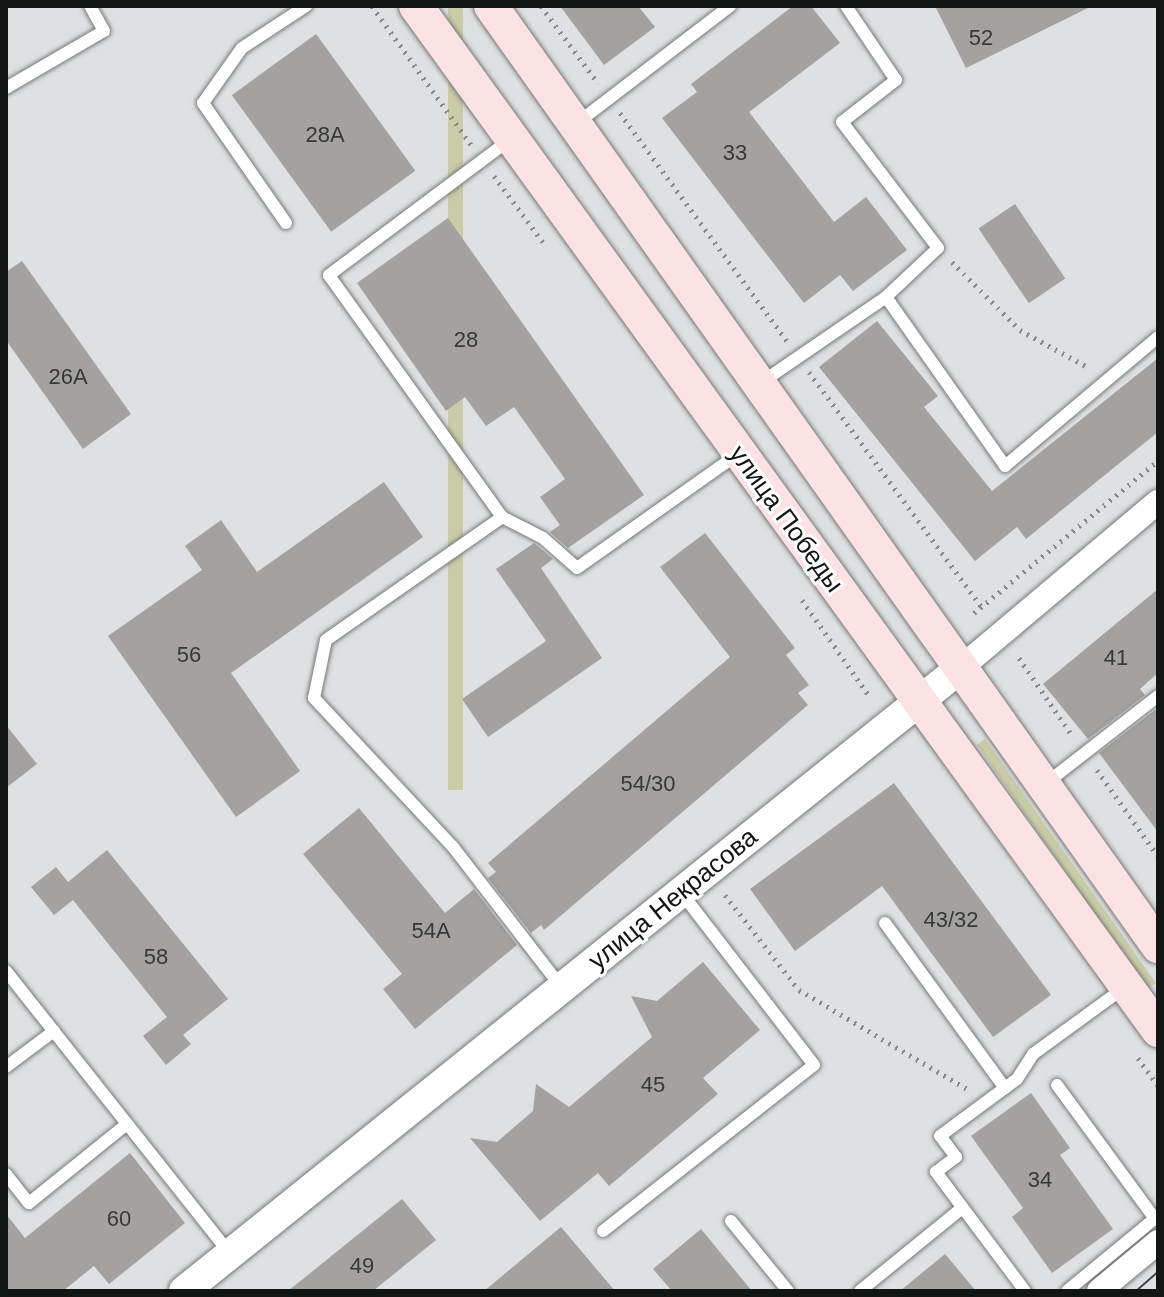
<!DOCTYPE html>
<html>
<head>
<meta charset="utf-8">
<style>
	body { margin:0 }
	#map { position:relative; width:1164px; height:1297px; overflow:hidden; background:#dee0e2; font-family:Arial,sans-serif }
	div>[style] { position:absolute }
	[style*='--x'] { left:calc(var(--x)*1px); top:calc(var(--y)*1px); width:calc(var(--w)*1px); rotate:calc(var(--a)*1deg) }
	.green>* { inset:0; background:#c9cca7; transform-origin:0 0 }
	.building>* { inset:0; background:#a3a2a0; transform-origin:0 0 }
	.path>* { height:5px; margin-top:-2.5px; transform-origin:0; background:repeating-linear-gradient(90deg,#88898b 0 2px,transparent 0 8px) }
	.roads { filter:drop-shadow(0 0 2px #767879) drop-shadow(0 0 2px #767879) }
	.service>* { height:12px; margin:-6px; padding:0 6px; transform-origin:6px; border-radius:6px; background:#fff }
	.minor>* { height:24px; margin:-12px; padding:0 12px; transform-origin:12px; border-radius:12px; background:#fff }
	.tertiary>* { height:30px; margin:-15px; padding:0 15px; transform-origin:15px; border-radius:15px; background:#fff }
	.secondary>* { height:34px; margin:-17px; padding:0 17px; transform-origin:17px; border-radius:17px; background:#fce2e2 }
	.tram>* { height:2px; margin:-1px; padding:0 1px; transform-origin:1px; border-radius:1px; background:#454646 }
	span { translate:-50% -50%; white-space:nowrap; text-align:center; line-height:1.15; -webkit-text-stroke:6px #fff; paint-order:stroke }
	.number-label { font-size:22px; color:#373837 }
	.number-label span { -webkit-text-stroke-width:0 }
	.street-label { font-size:26px; color:#131414 }
	.frame { position:absolute; inset:0; border:8px solid #131414; pointer-events:none }
</style>
</head>
<body>
<div id="map">
	<div class="green">
		<i style="left:448px;top:6px;width:15px;height:784px"></i>
		<i style="left:985px;top:739px;width:298px;height:10px;rotate:55deg"></i>
	</div>
	<div class="building">
		<i style="clip-path:polygon(560px 6px,638px 6px,655px 27px,604px 65px)"></i>
		<i style="clip-path:polygon(793px 6px,811px 6px,840px 43px,749px 112px,834px 222px,866px 197px,907px 250px,853px 291px,840px 275px,804px 303px,662px 118px,697px 92px,691px 84px)"></i>
		<i style="clip-path:polygon(935px 6px,1092px 6px,966px 68px)"></i>
		<i style="left:316px;top:34px;width:169px;height:104px;rotate:54deg"></i>
		<i style="left:1015px;top:204px;width:90px;height:44px;rotate:56deg"></i>
		<i style="clip-path:polygon(448px 218px,644px 495px,568px 548px,550px 532px,560px 525px,540px 497px,565px 479px,514px 407px,486px 426px,465px 397px,446px 411px,357px 283px)"></i>
		<i style="clip-path:polygon(22px 261px,131px 414px,83px 449px,6px 340px,6px 272px)"></i>
		<i style="clip-path:polygon(877px 321px,938px 396px,924px 407px,992px 491px,1158px 358px,1158px 432px,1026px 539px,1017px 527px,975px 561px,819px 367px)"></i>
		<i style="clip-path:polygon(384px 482px,423px 537px,231px 673px,300px 771px,236px 817px,108px 636px,202px 570px,185px 546px,221px 520px,257px 572px)"></i>
		<i style="clip-path:polygon(705px 533px,795px 648px,786px 655px,809px 685px,798px 693px,808px 705px,544px 930px,541px 925px,531px 933px,488px 878px,496px 872px,488px 863px,730px 657px,660px 567px)"></i>
		<i style="clip-path:polygon(534px 543px,553px 559px,541px 568px,602px 658px,488px 737px,462px 699px,546px 641px,496px 569px)"></i>
		<i style="clip-path:polygon(1158px 589px,1158px 673px,1140px 689px,1145px 695px,1088px 739px,1043px 684px)"></i>
		<i style="clip-path:polygon(1155px 710px,1158px 713px,1158px 832px,1099px 753px)"></i>
		<i style="clip-path:polygon(6px 725px,37px 764px,6px 788px)"></i>
		<i style="clip-path:polygon(894px 783px,1051px 995px,993px 1037px,882px 886px,795px 951px,750px 889px)"></i>
		<i style="clip-path:polygon(359px 808px,445px 913px,474px 889px,517px 945px,415px 1029px,383px 989px,402px 974px,303px 854px)"></i>
		<i style="clip-path:polygon(107px 850px,228px 999px,183px 1035px,191px 1044px,166px 1065px,143px 1036px,167px 1017px,73px 900px,54px 915px,31px 887px,56px 867px,68px 882px)"></i>
		<i style="clip-path:polygon(703px 962px,760px 1030px,703px 1078px,718px 1094px,609px 1186px,598px 1173px,540px 1221px,470px 1138px,497px 1142px,533px 1111px,536px 1084px,569px 1107px,652px 1037px,631px 996px,657px 1001px)"></i>
		<i style="clip-path:polygon(1031px 1093px,1070px 1148px,1060px 1155px,1113px 1229px,1052px 1273px,1012px 1217px,1023px 1208px,971px 1136px)"></i>
		<i style="clip-path:polygon(130px 1153px,185px 1223px,109px 1284px,94px 1266px,63px 1291px,6px 1291px,6px 1214px,25px 1238px)"></i>
		<i style="clip-path:polygon(402px 1199px,436px 1240px,373px 1291px,288px 1291px)"></i>
		<i style="clip-path:polygon(561px 1227px,615px 1291px,484px 1291px)"></i>
		<i style="clip-path:polygon(701px 1229px,752px 1291px,672px 1291px,653px 1269px)"></i>
		<i style="clip-path:polygon(945px 1254px,976px 1291px,900px 1291px)"></i>
	</div>
	<div class="path">
		<i style="--x:372;--y:6;--w:171;--a:54.5"></i>
		<i style="--x:541;--y:6;--w:96;--a:53.5"></i>
		<i style="--x:620;--y:113;--w:283;--a:53.8"></i>
		<i style="--x:494;--y:176;--w:86;--a:53.5"></i>
		<i style="--x:952;--y:262;--w:96;--a:45"></i>
		<i style="--x:1020;--y:330;--w:79;--a:28.8"></i>
		<i style="--x:809;--y:372;--w:290;--a:53.7"></i>
		<i style="--x:802;--y:600;--w:118;--a:55"></i>
		<i style="--x:974;--y:613;--w:239;--a:-39.6"></i>
		<i style="--x:1019;--y:658;--w:96;--a:55.6"></i>
		<i style="--x:1097;--y:770;--w:105;--a:54.7"></i>
		<i style="--x:725;--y:895;--w:120;--a:52.1"></i>
		<i style="--x:799;--y:990;--w:197;--a:30.5"></i>
		<i style="--x:1138;--y:1058;--w:34;--a:54"></i>
	</div>
	<div class="roads">
		<div class="service">
			<i style="--x:846;--y:6;--w:89;--a:56"></i>
			<i style="--x:896;--y:80;--w:68;--a:142.1"></i>
			<i style="--x:842;--y:122;--w:158;--a:52.7"></i>
			<i style="--x:938;--y:248;--w:71;--a:136.7"></i>
			<i style="--x:6;--y:88;--w:113;--a:-30.2"></i>
			<i style="--x:104;--y:31;--w:29;--a:-119"></i>
			<i style="--x:577;--y:123;--w:193;--a:-37.4"></i>
			<i style="--x:286;--y:223;--w:146;--a:-124.7"></i>
			<i style="--x:203;--y:103;--w:67;--a:-54.7"></i>
			<i style="--x:242;--y:48;--w:77;--a:-33.3"></i>
			<i style="--x:762;--y:382;--w:150;--a:-34.4"></i>
			<i style="--x:886;--y:297;--w:207;--a:54.8"></i>
			<i style="--x:1005;--y:466;--w:200;--a:-40.1"></i>
			<i style="--x:502;--y:517;--w:297;--a:-125.6"></i>
			<i style="--x:329;--y:275;--w:227;--a:-36.8"></i>
			<i style="--x:1045;--y:784;--w:143;--a:-37.9"></i>
			<i style="--x:885;--y:923;--w:204;--a:54"></i>
			<i style="--x:6;--y:971;--w:361;--a:51.6"></i>
			<i style="--x:562;--y:988;--w:178;--a:-127.7"></i>
			<i style="--x:453;--y:847;--w:204;--a:-133"></i>
			<i style="--x:314;--y:698;--w:59;--a:-78.3"></i>
			<i style="--x:326;--y:640;--w:215;--a:-34.9"></i>
			<i style="--x:502;--y:517;--w:46;--a:27.1"></i>
			<i style="--x:543;--y:538;--w:45;--a:41.4"></i>
			<i style="--x:577;--y:568;--w:197;--a:-35.3"></i>
			<i style="--x:6;--y:1067;--w:60;--a:-36.9"></i>
			<i style="--x:1057;--y:1085;--w:166;--a:53.8"></i>
			<i style="--x:6;--y:1174;--w:37;--a:52"></i>
			<i style="--x:29;--y:1203;--w:126;--a:-38.9"></i>
			<i style="--x:731;--y:1221;--w:90;--a:50.8"></i>
			<i style="--x:603;--y:1231;--w:268;--a:-38.2"></i>
			<i style="--x:814;--y:1065;--w:218;--a:-127.6"></i>
			<i style="--x:860;--y:1291;--w:132;--a:-39.1"></i>
			<i style="--x:1025;--y:1291;--w:149;--a:-126.8"></i>
			<i style="--x:936;--y:1172;--w:25;--a:-37"></i>
			<i style="--x:956;--y:1157;--w:26;--a:-127"></i>
			<i style="--x:940;--y:1136;--w:96;--a:-36.5"></i>
			<i style="--x:1017;--y:1079;--w:30;--a:-57"></i>
			<i style="--x:1033;--y:1054;--w:112;--a:-36"></i>
			<i style="--x:1067;--y:1291;--w:118;--a:-39.5"></i>
		</div>
		<div class="minor">
			<i style="--x:963;--y:666;--w:255;--a:-40.1"></i>
			<i style="--x:1099;--y:1291;--w:77;--a:-39.7"></i>
		</div>
		<div class="tertiary">
			<i style="--x:184;--y:1291;--w:999;--a:-38.74"></i>
		</div>
		<div class="secondary">
			<i style="--x:416;--y:6;--w:1265;--a:54.07"></i>
			<i style="--x:491;--y:6;--w:1153;--a:54.64"></i>
		</div>
	</div>
	<div class="tram">
		<i style="--x:1136;--y:1291;--w:29;--a:-41"></i>
	</div>
	<div class="number-label">
		<span style="left:981px;top:38px">52</span>
		<span style="left:325px;top:135px">28А</span>
		<span style="left:735px;top:153px">33</span>
		<span style="left:466px;top:340px">28</span>
		<span style="left:68px;top:377px">26А</span>
		<span style="left:189px;top:655px">56</span>
		<span style="left:1116px;top:658px">41</span>
		<span style="left:648px;top:784px">54/30</span>
		<span style="left:951px;top:920px">43/32</span>
		<span style="left:431px;top:931px">54А</span>
		<span style="left:156px;top:957px">58</span>
		<span style="left:653px;top:1085px">45</span>
		<span style="left:1040px;top:1180px">34</span>
		<span style="left:119px;top:1219px">60</span>
		<span style="left:362px;top:1266px">49</span>
	</div>
	<div class="street-label">
		<span style="left:786px;top:519px;rotate:54deg">улица Победы</span>
		<span style="left:673px;top:899px;rotate:-39deg">улица Некрасова</span>
	</div>
	<div class="frame"></div>
</div>
</body>
</html>
